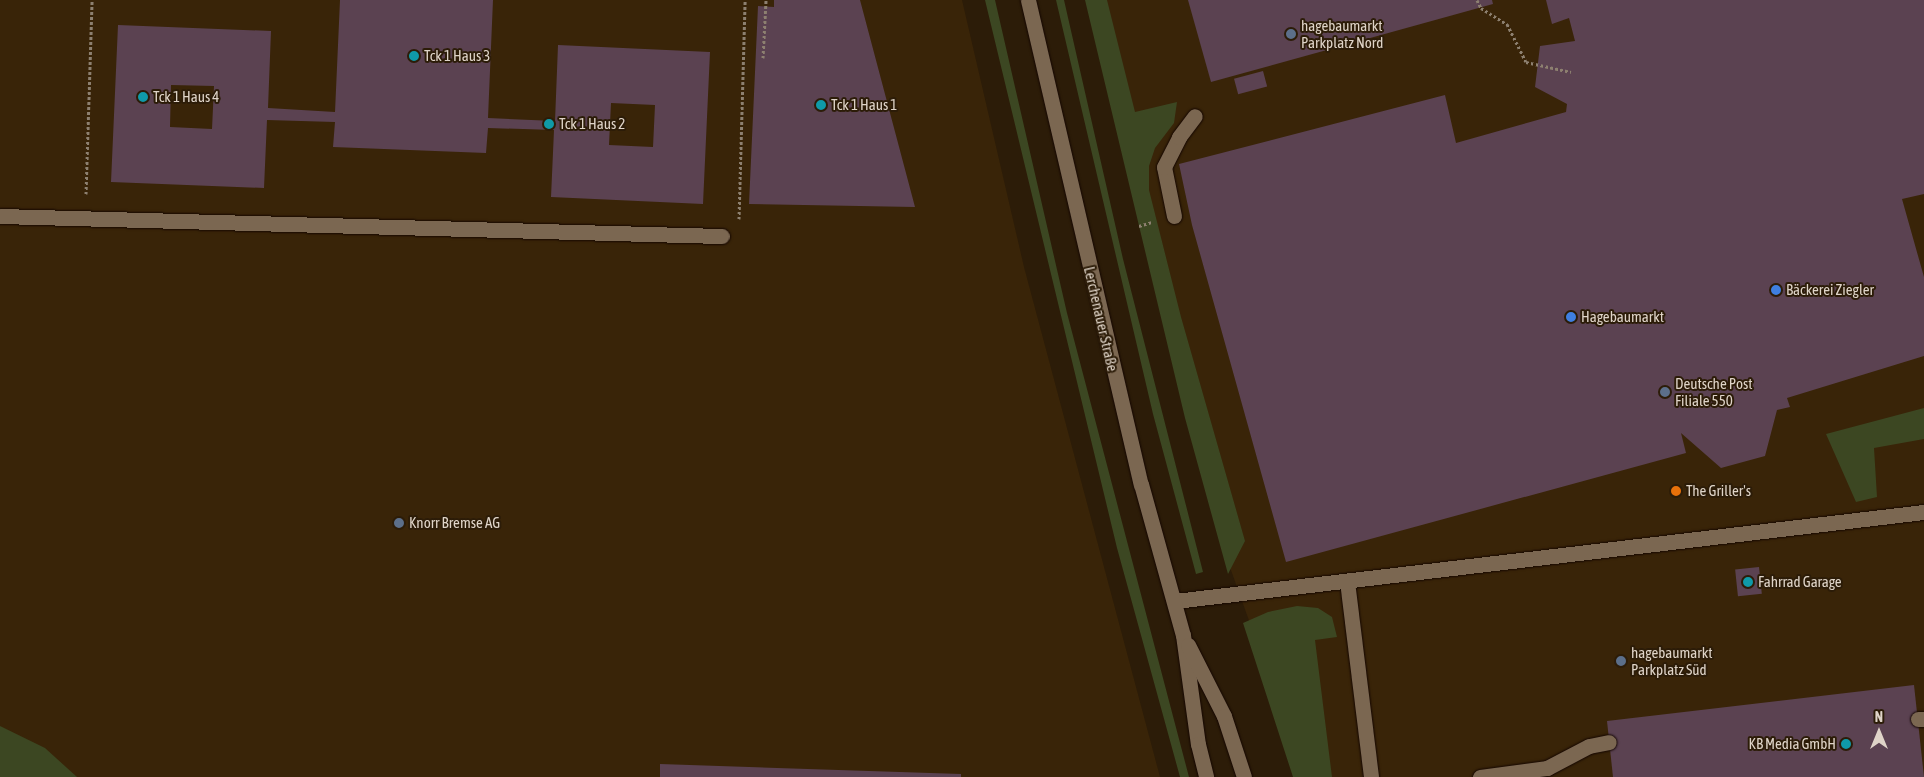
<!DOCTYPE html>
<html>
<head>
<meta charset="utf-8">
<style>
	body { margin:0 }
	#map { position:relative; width:1924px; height:777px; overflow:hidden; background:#2c1c08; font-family:"Asap Condensed",sans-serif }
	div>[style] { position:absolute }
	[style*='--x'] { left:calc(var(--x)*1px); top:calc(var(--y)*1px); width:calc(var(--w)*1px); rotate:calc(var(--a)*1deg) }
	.built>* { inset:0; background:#392408 }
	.green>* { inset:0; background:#3c4722 }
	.building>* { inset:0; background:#5b4251; transform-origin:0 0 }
	.path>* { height:3px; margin-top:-1.5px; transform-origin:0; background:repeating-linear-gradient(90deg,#8d8070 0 2.5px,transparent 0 5px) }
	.roads { filter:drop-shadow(0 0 1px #140600) drop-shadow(0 0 1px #140600) }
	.lane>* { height:15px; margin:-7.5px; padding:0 7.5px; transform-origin:7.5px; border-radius:7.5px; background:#7b6751 }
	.secondary>* { height:15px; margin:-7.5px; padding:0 7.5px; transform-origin:7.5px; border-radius:7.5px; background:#7b6751 }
	.dots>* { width:14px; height:14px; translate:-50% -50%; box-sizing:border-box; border:2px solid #2c1c08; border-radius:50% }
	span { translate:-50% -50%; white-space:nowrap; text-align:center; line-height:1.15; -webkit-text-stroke:4px #2c1c08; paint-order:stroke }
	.poi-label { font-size:15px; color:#dfd4c8 }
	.left { translate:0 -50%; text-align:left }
	.right { translate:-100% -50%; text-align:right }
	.street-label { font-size:15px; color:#dfd4c8 }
	.north { position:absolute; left:1854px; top:707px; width:50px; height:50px; -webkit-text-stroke:4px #2c1c08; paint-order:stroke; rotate:0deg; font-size:14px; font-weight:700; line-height:20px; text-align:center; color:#dfd4c8 }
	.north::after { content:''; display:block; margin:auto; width:18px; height:22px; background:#dfd4c8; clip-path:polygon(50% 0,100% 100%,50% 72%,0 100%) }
</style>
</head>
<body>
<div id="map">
	<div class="built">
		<i style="clip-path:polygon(0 0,962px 0,1024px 267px,1160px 777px,0 777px)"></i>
		<i style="clip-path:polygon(1090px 0,1924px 0,1924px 777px,1305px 777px,1227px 559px)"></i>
	</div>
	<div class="green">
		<i style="clip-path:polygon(985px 0,995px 0,1067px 313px,1189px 777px,1180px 777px,1117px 548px)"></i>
		<i style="clip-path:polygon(1056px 0,1064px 0,1123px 259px,1203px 572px,1196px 574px,1153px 414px)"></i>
		<i style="clip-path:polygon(1085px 0,1107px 0,1135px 112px,1177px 102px,1174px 123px,1155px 148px,1149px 166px,1149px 190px,1181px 317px,1245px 541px,1228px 574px,1185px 418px)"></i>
		<i style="clip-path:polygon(1924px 408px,1924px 439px,1874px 448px,1877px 497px,1856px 502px,1826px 434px)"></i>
		<i style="clip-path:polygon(1297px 606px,1318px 608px,1332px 617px,1337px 637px,1315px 640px,1332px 777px,1293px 777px,1243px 623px,1268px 612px)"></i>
		<i style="clip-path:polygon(0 726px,45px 748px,77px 777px,0 777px)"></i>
	</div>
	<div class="building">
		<i style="clip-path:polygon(evenodd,340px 0,493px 0,488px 118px,555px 121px,558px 45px,710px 52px,703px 204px,551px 197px,554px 130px,488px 128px,486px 153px,333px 147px,335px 122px,267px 120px,264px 188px,111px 182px,118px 25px,271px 31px,268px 108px,335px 112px,340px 0,171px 85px,214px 86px,212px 129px,170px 127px,171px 85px,340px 0,611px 103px,655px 105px,653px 147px,609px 145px,611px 103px)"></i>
		<i style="clip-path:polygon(774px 0,860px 0,915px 207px,749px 204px,758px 6px,774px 7px)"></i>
		<i style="clip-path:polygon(1188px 0,1492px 0,1493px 4px,1211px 82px)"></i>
		<i style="clip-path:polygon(1546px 0,1924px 0,1924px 194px,1902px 199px,1924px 277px,1924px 356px,1787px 398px,1790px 407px,1777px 410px,1765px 456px,1721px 468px,1681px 433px,1686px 453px,1286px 562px,1192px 225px,1179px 164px,1445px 95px,1456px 143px,1566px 112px,1567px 104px,1535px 87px,1540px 46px,1575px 41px,1569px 18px,1552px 24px)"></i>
		<i style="left:1263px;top:71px;width:16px;height:30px;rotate:75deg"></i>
		<i style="left:1759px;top:567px;width:27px;height:24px;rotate:84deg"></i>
		<i style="clip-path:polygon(1914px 685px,1924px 777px,1613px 777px,1607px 721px)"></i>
		<i style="clip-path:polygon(660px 764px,961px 774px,961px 777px,660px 777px)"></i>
	</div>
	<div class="path">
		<i style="--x:1477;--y:0;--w:9;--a:63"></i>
		<i style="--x:1481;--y:8;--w:31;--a:32"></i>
		<i style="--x:1507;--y:24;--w:42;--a:63.4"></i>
		<i style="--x:1526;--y:62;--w:46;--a:12.5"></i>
		<i style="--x:763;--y:58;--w:58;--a:-87"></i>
		<i style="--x:86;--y:194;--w:194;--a:-88.2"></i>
		<i style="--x:739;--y:219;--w:219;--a:-88.4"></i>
		<i style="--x:1139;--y:226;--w:14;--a:-17"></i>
	</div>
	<div class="roads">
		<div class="lane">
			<i style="--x:0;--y:216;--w:722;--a:1.59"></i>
			<i style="--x:1174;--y:216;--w:50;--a:-101.5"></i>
			<i style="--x:1164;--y:167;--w:34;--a:-63"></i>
			<i style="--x:1179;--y:137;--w:26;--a:-53"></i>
			<i style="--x:1347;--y:581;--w:197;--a:83"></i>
			<i style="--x:1175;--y:601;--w:754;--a:-6.78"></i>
			<i style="--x:1918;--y:719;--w:6;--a:0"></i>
			<i style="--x:1480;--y:777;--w:68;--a:-7.7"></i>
			<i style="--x:1547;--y:768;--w:47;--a:-27.6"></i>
			<i style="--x:1589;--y:746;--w:20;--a:-11"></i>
		</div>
		<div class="secondary">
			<i style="--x:1028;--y:0;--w:497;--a:76.9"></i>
			<i style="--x:1141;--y:484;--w:157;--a:74.5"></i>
			<i style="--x:1183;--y:635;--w:110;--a:82.2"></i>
			<i style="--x:1198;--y:744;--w:34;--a:76"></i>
			<i style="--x:1188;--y:645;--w:80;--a:63.1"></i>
			<i style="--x:1224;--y:716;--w:64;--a:71.8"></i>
		</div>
	</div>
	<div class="dots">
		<i style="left:1291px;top:34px;background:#5c6f8a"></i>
		<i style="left:414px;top:56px;background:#0f9aa8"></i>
		<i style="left:143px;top:97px;background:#0f9aa8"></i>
		<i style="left:821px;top:105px;background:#0f9aa8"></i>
		<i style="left:549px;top:124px;background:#0f9aa8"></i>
		<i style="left:1776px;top:290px;background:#3f7fe0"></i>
		<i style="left:1571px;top:317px;background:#3f7fe0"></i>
		<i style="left:1665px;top:392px;background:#5c6f8a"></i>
		<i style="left:1676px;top:491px;background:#e8710a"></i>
		<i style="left:399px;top:523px;background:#5c6f8a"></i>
		<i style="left:1748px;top:582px;background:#0f9aa8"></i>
		<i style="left:1621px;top:661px;background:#5c6f8a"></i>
		<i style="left:1846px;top:744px;background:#0f9aa8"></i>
	</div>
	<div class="poi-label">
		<span class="left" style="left:1301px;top:34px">hagebaumarkt<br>Parkplatz Nord</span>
		<span class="left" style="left:424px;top:56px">Tck 1 Haus 3</span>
		<span class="left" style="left:153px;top:97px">Tck 1 Haus 4</span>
		<span class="left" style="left:831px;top:105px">Tck 1 Haus 1</span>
		<span class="left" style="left:559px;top:124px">Tck 1 Haus 2</span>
		<span class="left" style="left:1786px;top:290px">Bäckerei Ziegler</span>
		<span class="left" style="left:1581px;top:317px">Hagebaumarkt</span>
		<span class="left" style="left:1675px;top:392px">Deutsche Post<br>Filiale 550</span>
		<span class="left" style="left:1686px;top:491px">The Griller's</span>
		<span class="left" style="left:409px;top:523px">Knorr Bremse AG</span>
		<span class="left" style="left:1758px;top:582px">Fahrrad Garage</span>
		<span class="left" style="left:1631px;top:661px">hagebaumarkt<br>Parkplatz Süd</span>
		<span class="right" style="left:1836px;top:744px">KB Media GmbH</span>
	</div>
	<div class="street-label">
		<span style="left:1101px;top:319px;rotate:77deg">Lerchenauer Straße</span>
	</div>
	<div class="north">N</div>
</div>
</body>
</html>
